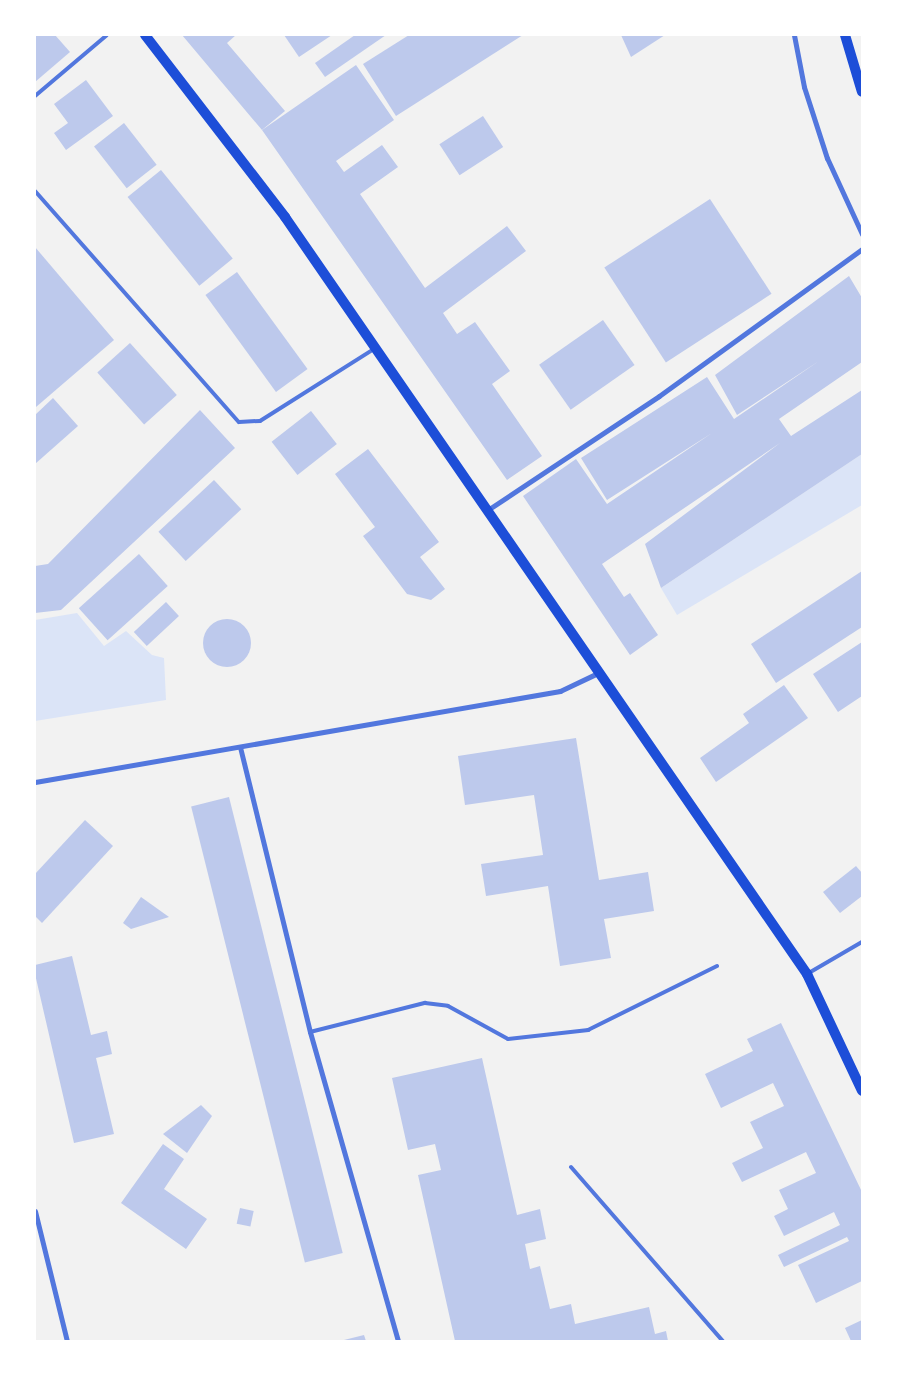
<!DOCTYPE html>
<html>
<head>
<meta charset="utf-8">
<style>
	body { margin:0 }
	#map { position:relative; width:897px; height:1376px; overflow:hidden; background:#f2f2f2; font-family:"Archivo Narrow",sans-serif }
	div>[style] { position:absolute }
	[style*='--x'] { left:calc(var(--x)*1px); top:calc(var(--y)*1px); width:calc(var(--w)*1px); rotate:calc(var(--a)*1deg) }
	.green>* { inset:0; background:#dbe4f7 }
	.building>* { inset:0; background:#bdc9ec; transform-origin:0 0 }
	.round { border-radius:50% }
	.service>* { height:4px; margin:-2px; padding:0 2px; transform-origin:2px; border-radius:2px; background:#5277de }
	.minor>* { height:5px; margin:-2.5px; padding:0 2.5px; transform-origin:2.5px; border-radius:2.5px; background:#5277de }
	.secondary>* { height:10px; margin:-5px; padding:0 5px; transform-origin:5px; border-radius:5px; background:#1d4ed8 }
	span { translate:-50% -50%; white-space:nowrap; text-align:center; line-height:1.15; -webkit-text-stroke:4px #fff; paint-order:stroke }
	.frame { position:absolute; inset:0; border:36px solid #fff; pointer-events:none }
</style>
</head>
<body>
<div id="map">
	<div class="green">
		<i style="clip-path:polygon(862px 454px,862px 505px,677px 615px,661px 588px)"></i>
		<i style="clip-path:polygon(77px 613px,104px 646px,126px 631px,152px 655px,164px 658px,166px 700px,35px 721px,35px 620px)"></i>
	</div>
	<div class="building">
		<i style="clip-path:polygon(35px 35px,55px 35px,70px 52px,35px 82px)"></i>
		<i style="clip-path:polygon(182px 35px,236px 35px,227px 43px,285px 111px,262px 130px)"></i>
		<i style="clip-path:polygon(284px 35px,332px 35px,299px 57px)"></i>
		<i style="clip-path:polygon(355px 35px,386px 35px,325px 77px,315px 63px)"></i>
		<i style="clip-path:polygon(409px 35px,523px 35px,396px 116px,363px 64px)"></i>
		<i style="clip-path:polygon(621px 35px,665px 35px,631px 57px)"></i>
		<i style="clip-path:polygon(356px 65px,394px 120px,336px 161px,344px 172px,382px 145px,398px 167px,360px 194px,425px 288px,507px 226px,526px 251px,443px 313px,457px 334px,475px 322px,510px 371px,492px 384px,542px 456px,507px 480px,262px 130px)"></i>
		<i style="clip-path:polygon(86px 80px,113px 116px,66px 150px,54px 133px,68px 123px,54px 104px)"></i>
		<i style="left:483px;top:116px;width:37px;height:52px;rotate:57deg"></i>
		<i style="left:124px;top:123px;width:53px;height:38px;rotate:52deg"></i>
		<i style="left:161px;top:170px;width:114px;height:43px;rotate:51deg"></i>
		<i style="left:710px;top:199px;width:113px;height:126px;rotate:57deg"></i>
		<i style="clip-path:polygon(35px 247px,114px 340px,36px 407px,35px 405px)"></i>
		<i style="left:237px;top:272px;width:120px;height:39px;rotate:54deg"></i>
		<i style="clip-path:polygon(849px 276px,862px 298px,862px 362px,779px 419px,791px 436px,862px 390px,862px 454px,661px 588px,645px 544px,780px 443px,602px 564px,624px 597px,630px 593px,658px 635px,630px 655px,523px 496px,576px 459px,607px 504px,712px 433px,607px 500px,581px 458px,707px 377px,734px 419px,819px 361px,737px 415px,715px 375px)"></i>
		<i style="left:603px;top:320px;width:55px;height:78px;rotate:55deg"></i>
		<i style="left:130px;top:343px;width:70px;height:44px;rotate:48deg"></i>
		<i style="clip-path:polygon(53px 398px,78px 426px,35px 464px,35px 415px)"></i>
		<i style="clip-path:polygon(200px 410px,235px 448px,61px 610px,35px 613px,35px 566px,48px 564px)"></i>
		<i style="left:311px;top:411px;width:42px;height:50px;rotate:52deg"></i>
		<i style="clip-path:polygon(368px 449px,439px 542px,420px 557px,445px 589px,431px 600px,407px 594px,363px 536px,375px 527px,335px 474px)"></i>
		<i style="left:214px;top:480px;width:40px;height:76px;rotate:47deg"></i>
		<i style="left:139px;top:554px;width:43px;height:81px;rotate:48deg"></i>
		<i style="clip-path:polygon(862px 571px,862px 627px,776px 683px,751px 644px)"></i>
		<i style="left:166px;top:602px;width:19px;height:44px;rotate:47deg"></i>
		<i class="round" style="left:203px;top:619px;width:48px;height:48px"></i>
		<i style="clip-path:polygon(862px 642px,862px 696px,838px 712px,813px 674px)"></i>
		<i style="clip-path:polygon(784px 685px,808px 718px,716px 782px,700px 758px,749px 723px,743px 714px)"></i>
		<i style="clip-path:polygon(576px 738px,599px 880px,648px 872px,654px 911px,604px 919px,611px 958px,560px 966px,548px 886px,486px 896px,481px 864px,543px 855px,534px 795px,465px 805px,458px 756px)"></i>
		<i style="left:229px;top:797px;width:470px;height:39px;rotate:76deg"></i>
		<i style="clip-path:polygon(85px 820px,113px 846px,42px 923px,35px 916px,35px 874px)"></i>
		<i style="clip-path:polygon(856px 866px,862px 873px,862px 896px,840px 913px,823px 892px)"></i>
		<i style="clip-path:polygon(141px 897px,169px 917px,131px 929px,123px 923px)"></i>
		<i style="clip-path:polygon(72px 956px,91px 1035px,107px 1031px,112px 1054px,96px 1058px,114px 1134px,74px 1143px,35px 974px,35px 965px)"></i>
		<i style="clip-path:polygon(781px 1023px,862px 1192px,862px 1281px,816px 1303px,798px 1265px,849px 1241px,847px 1237px,784px 1267px,778px 1255px,840px 1225px,834px 1212px,784px 1236px,774px 1216px,788px 1209px,779px 1190px,816px 1173px,806px 1152px,742px 1182px,732px 1163px,763px 1148px,750px 1122px,784px 1106px,773px 1083px,721px 1108px,705px 1074px,753px 1051px,747px 1039px)"></i>
		<i style="clip-path:polygon(482px 1058px,517px 1215px,540px 1209px,546px 1239px,525px 1244px,530px 1269px,540px 1266px,550px 1309px,571px 1304px,575px 1324px,649px 1307px,655px 1334px,666px 1331px,668px 1341px,455px 1341px,418px 1175px,441px 1170px,435px 1144px,408px 1150px,392px 1078px)"></i>
		<i style="clip-path:polygon(201px 1105px,212px 1116px,187px 1153px,163px 1134px)"></i>
		<i style="clip-path:polygon(163px 1144px,184px 1159px,164px 1189px,207px 1219px,186px 1249px,121px 1203px)"></i>
		<i style="left:240px;top:1208px;width:14px;height:16px;rotate:12deg"></i>
		<i style="clip-path:polygon(862px 1320px,862px 1341px,851px 1341px,845px 1328px)"></i>
		<i style="clip-path:polygon(364px 1335px,366px 1341px,344px 1341px,344px 1340px)"></i>
	</div>
	<div class="service">
		<i style="--x:35;--y:96;--w:94;--a:-40.3"></i>
		<i style="--x:35;--y:191;--w:308;--a:48.6"></i>
		<i style="--x:239;--y:422;--w:21;--a:-3"></i>
		<i style="--x:260;--y:421;--w:135;--a:-32.3"></i>
		<i style="--x:807;--y:974;--w:64;--a:-30.2"></i>
		<i style="--x:310;--y:1032;--w:119;--a:-14.2"></i>
		<i style="--x:425;--y:1003;--w:23;--a:7"></i>
		<i style="--x:448;--y:1006;--w:68;--a:28.8"></i>
		<i style="--x:508;--y:1039;--w:81;--a:-6.4"></i>
		<i style="--x:588;--y:1030;--w:144;--a:-26.4"></i>
		<i style="--x:571;--y:1167;--w:231;--a:48.9"></i>
	</div>
	<div class="minor">
		<i style="--x:794;--y:35;--w:53;--a:79.1"></i>
		<i style="--x:804;--y:87;--w:75;--a:72.1"></i>
		<i style="--x:827;--y:158;--w:84;--a:65.3"></i>
		<i style="--x:489;--y:509;--w:204;--a:-33.6"></i>
		<i style="--x:659;--y:396;--w:251;--a:-35.9"></i>
		<i style="--x:240;--y:747;--w:293;--a:76.2"></i>
		<i style="--x:310;--y:1032;--w:321;--a:74.1"></i>
		<i style="--x:35;--y:782;--w:533;--a:-9.83"></i>
		<i style="--x:560;--y:691;--w:44;--a:-25.4"></i>
		<i style="--x:35;--y:1211;--w:134;--a:76.2"></i>
	</div>
	<div class="secondary">
		<i style="--x:145;--y:35;--w:230;--a:52.4"></i>
		<i style="--x:285;--y:217;--w:920;--a:55.41"></i>
		<i style="--x:807;--y:974;--w:129;--a:64.8"></i>
		<i style="--x:845;--y:35;--w:59;--a:73.4"></i>
	</div>
	<div class="frame"></div>
</div>
</body>
</html>
